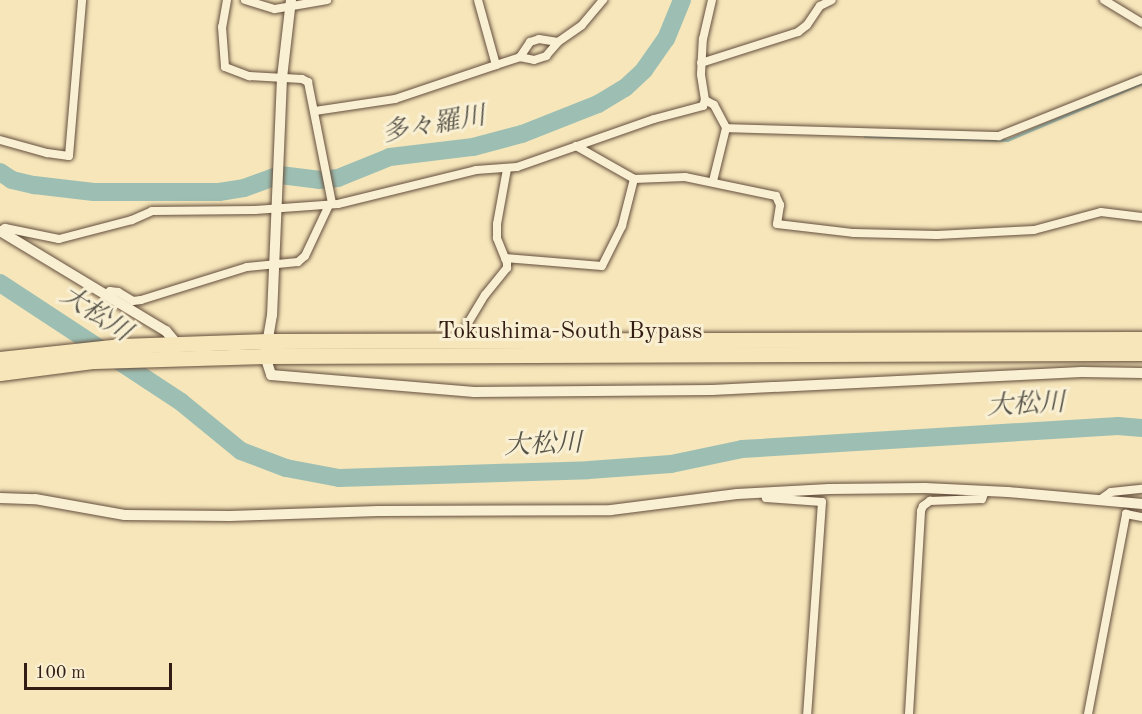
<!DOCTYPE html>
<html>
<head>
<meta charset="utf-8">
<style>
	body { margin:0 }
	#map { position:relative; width:1142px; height:714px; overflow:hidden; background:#f6e6ba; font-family:"Old Standard TT","Noto Serif JP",serif }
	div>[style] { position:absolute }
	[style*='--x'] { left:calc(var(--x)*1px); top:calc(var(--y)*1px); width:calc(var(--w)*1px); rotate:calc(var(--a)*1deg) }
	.stream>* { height:3px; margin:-1.5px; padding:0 1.5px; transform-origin:1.5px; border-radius:1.5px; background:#9dbfb3 }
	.river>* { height:18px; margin:-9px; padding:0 9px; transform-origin:9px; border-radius:9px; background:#9dbfb3 }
	.roads { filter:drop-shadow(0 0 2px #644e3d) drop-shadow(0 0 2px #644e3d) }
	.street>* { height:8px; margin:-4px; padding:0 4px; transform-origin:4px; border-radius:4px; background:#f9efd2 }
	.secondary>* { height:10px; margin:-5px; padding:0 5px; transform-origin:5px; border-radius:5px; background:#f9efd2 }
	.highway>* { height:15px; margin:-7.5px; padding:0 7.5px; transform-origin:7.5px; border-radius:7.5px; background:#f6e6ba }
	span { translate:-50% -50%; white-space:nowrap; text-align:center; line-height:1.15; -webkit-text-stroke:6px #f9efd2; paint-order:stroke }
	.street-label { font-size:24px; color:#331c13 }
	.water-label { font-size:26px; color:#58554b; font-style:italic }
	.scale { position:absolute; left:24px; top:663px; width:148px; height:27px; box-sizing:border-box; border:3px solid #331c13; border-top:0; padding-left:8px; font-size:18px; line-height:21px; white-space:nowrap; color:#331c13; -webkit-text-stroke:4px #f9efd2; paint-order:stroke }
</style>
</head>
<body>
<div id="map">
	<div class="stream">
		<i style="--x:865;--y:136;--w:142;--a:1.6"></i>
		<i style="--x:1007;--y:140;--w:147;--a:-22.9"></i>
	</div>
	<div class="river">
		<i style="--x:0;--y:172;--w:14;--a:34"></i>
		<i style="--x:12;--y:180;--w:23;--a:13"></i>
		<i style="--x:34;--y:185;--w:60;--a:6.7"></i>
		<i style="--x:94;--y:192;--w:125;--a:0"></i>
		<i style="--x:219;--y:192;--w:25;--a:-9"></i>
		<i style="--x:244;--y:188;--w:38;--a:-20"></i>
		<i style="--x:280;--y:175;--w:39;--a:7"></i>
		<i style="--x:319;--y:180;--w:19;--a:-6"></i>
		<i style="--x:338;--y:178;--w:56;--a:-22"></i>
		<i style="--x:390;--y:157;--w:84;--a:-6.9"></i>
		<i style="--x:473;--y:147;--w:51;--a:-14.9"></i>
		<i style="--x:522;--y:134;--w:82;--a:-21.5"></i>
		<i style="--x:598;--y:104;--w:31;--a:-31"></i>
		<i style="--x:625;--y:88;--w:26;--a:-43"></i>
		<i style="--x:644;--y:70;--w:38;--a:-55"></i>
		<i style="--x:666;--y:39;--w:42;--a:-67.7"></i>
		<i style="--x:0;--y:283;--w:217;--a:33.3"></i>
		<i style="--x:181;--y:402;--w:77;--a:39.2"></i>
		<i style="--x:241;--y:451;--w:48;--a:20.7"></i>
		<i style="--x:286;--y:468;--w:54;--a:10.7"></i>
		<i style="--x:339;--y:478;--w:250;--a:-1.8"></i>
		<i style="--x:589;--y:470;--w:82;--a:-4.2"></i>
		<i style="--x:671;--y:464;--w:73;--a:-11.9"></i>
		<i style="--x:742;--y:449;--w:377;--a:-3.5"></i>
		<i style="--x:1118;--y:426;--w:24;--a:5"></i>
	</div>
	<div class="roads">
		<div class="street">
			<i style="--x:227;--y:0;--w:27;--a:100"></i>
			<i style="--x:222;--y:27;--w:40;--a:85.7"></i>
			<i style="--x:225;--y:67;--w:26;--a:21"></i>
			<i style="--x:249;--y:76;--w:53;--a:3.2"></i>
			<i style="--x:302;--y:79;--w:7;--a:27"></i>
			<i style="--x:308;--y:82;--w:123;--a:78.8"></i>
			<i style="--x:245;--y:0;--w:31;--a:17"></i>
			<i style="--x:275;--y:9;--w:53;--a:-9.8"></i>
			<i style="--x:1104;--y:0;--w:44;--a:31.2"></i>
			<i style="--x:520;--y:57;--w:14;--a:12"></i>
			<i style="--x:534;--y:60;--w:13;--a:-18"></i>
			<i style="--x:546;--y:56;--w:18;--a:-49"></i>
			<i style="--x:558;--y:42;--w:29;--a:-35"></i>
			<i style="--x:582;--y:25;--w:33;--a:-50"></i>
			<i style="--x:701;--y:63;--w:102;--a:-17.7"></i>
			<i style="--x:798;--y:32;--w:11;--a:-38"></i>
			<i style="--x:807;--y:25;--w:23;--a:-56"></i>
			<i style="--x:820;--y:6;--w:13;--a:-27"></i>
			<i style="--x:496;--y:65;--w:25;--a:-18"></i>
			<i style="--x:520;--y:57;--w:18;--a:-56"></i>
			<i style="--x:530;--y:42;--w:9;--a:-18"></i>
			<i style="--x:539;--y:39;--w:19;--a:9"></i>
			<i style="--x:705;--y:100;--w:10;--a:29"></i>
			<i style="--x:714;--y:105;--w:26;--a:62"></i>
			<i style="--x:726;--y:128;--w:273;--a:1.7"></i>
			<i style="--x:999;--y:136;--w:154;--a:-21.7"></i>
			<i style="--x:315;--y:111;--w:81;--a:-8.5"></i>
			<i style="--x:395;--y:99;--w:107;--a:-18.6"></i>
			<i style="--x:496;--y:65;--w:67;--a:-105.5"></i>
			<i style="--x:0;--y:140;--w:49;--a:15.5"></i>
			<i style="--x:47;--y:153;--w:22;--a:8"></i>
			<i style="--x:69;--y:156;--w:157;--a:-85.2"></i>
			<i style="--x:576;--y:146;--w:67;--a:29.6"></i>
			<i style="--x:634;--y:179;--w:51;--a:-2.2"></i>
			<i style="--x:685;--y:177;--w:93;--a:11.8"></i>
			<i style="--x:776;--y:196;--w:10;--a:66"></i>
			<i style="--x:780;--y:205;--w:19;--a:99"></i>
			<i style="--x:777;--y:224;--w:78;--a:6.7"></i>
			<i style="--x:854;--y:233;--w:83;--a:1.4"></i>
			<i style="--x:937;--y:235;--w:97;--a:-3"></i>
			<i style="--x:1034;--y:230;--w:69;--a:-15"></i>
			<i style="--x:1101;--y:212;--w:41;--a:7"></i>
			<i style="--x:713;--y:181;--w:55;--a:-76.2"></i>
			<i style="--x:0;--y:231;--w:6;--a:-31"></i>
			<i style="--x:5;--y:228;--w:55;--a:11.5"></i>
			<i style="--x:59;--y:239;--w:75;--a:-14.6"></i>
			<i style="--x:132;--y:220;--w:22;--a:-24"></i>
			<i style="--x:152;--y:211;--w:103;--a:-0.6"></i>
			<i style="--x:255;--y:210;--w:83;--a:-4.1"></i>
			<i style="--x:338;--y:204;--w:142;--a:-13.8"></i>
			<i style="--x:476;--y:170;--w:41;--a:-4.2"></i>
			<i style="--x:517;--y:167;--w:145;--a:-19.3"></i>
			<i style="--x:654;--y:119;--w:51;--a:-14.9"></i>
			<i style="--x:703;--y:106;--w:6;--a:-72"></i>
			<i style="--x:705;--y:100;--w:26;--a:-99"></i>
			<i style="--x:701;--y:74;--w:35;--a:-87"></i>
			<i style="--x:703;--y:39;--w:40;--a:-77"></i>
			<i style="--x:505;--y:258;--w:97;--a:4.7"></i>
			<i style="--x:602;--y:266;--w:45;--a:-63.4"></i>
			<i style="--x:622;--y:226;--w:49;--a:-75.7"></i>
			<i style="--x:107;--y:294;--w:4;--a:-45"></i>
			<i style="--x:110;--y:291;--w:8;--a:7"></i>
			<i style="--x:118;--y:292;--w:17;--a:31"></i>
			<i style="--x:133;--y:301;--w:8;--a:-7"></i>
			<i style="--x:141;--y:300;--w:111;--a:-17.3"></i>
			<i style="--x:247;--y:267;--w:51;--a:-5.6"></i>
			<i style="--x:298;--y:262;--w:9;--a:-41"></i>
			<i style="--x:305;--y:256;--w:56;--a:-64.8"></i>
			<i style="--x:462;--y:342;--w:20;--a:-72"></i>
			<i style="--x:468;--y:323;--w:33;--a:-59"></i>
			<i style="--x:485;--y:295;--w:35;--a:-51"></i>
			<i style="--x:507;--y:268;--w:5;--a:-90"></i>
			<i style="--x:507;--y:263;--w:27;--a:-112"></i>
			<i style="--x:497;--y:238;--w:14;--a:-90"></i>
			<i style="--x:497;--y:224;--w:56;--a:-79.7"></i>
			<i style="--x:764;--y:492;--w:6;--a:72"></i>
			<i style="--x:766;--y:498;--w:56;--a:4.1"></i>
			<i style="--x:822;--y:502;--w:213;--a:94"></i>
			<i style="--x:1101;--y:499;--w:12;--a:-35"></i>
			<i style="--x:1111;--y:492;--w:31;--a:-6"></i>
			<i style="--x:909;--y:714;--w:203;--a:-86.6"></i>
			<i style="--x:921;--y:511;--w:5;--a:-68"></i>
			<i style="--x:923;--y:506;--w:9;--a:-36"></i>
			<i style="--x:930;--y:501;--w:52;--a:-2.2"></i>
			<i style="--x:982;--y:499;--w:9;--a:-69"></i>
			<i style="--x:1088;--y:714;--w:204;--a:-79.2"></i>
			<i style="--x:1126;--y:514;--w:16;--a:11"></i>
		</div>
		<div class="secondary">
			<i style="--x:291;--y:0;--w:79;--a:96.6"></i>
			<i style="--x:282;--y:78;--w:237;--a:92.4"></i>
			<i style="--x:272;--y:315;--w:42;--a:99.7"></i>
			<i style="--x:265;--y:356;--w:20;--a:72"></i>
			<i style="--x:271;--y:375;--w:204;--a:4.8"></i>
			<i style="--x:474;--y:392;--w:238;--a:-0.5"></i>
			<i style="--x:712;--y:390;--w:370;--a:-2.8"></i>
			<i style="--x:1082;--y:372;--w:60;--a:1"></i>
			<i style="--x:0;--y:231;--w:194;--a:31.1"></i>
			<i style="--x:166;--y:331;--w:17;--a:50"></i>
			<i style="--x:0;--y:498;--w:35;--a:2"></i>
			<i style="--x:35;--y:499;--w:91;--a:10.1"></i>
			<i style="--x:125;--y:515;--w:105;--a:0.5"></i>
			<i style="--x:230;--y:516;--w:148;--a:-1.9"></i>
			<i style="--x:378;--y:511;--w:233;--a:-0.2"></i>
			<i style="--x:611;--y:510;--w:127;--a:-7.2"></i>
			<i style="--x:737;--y:494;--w:92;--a:-3.1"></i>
			<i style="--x:829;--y:489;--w:96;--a:-0.6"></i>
			<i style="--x:925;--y:488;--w:83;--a:2.8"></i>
			<i style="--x:1008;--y:492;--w:135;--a:5.1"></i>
		</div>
		<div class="highway">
			<i style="--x:0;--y:359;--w:122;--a:-6.1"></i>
			<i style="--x:121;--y:346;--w:146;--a:-2"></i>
			<i style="--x:267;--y:341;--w:875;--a:-0.13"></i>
			<i style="--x:0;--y:373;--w:95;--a:-7.3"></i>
			<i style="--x:94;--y:361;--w:171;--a:-1.7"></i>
			<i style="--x:265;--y:356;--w:877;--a:-0.2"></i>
		</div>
	</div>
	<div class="street-label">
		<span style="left:570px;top:333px">Tokushima-South Bypass</span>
	</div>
	<div class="water-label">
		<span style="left:434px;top:126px;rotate:-10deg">多々羅川</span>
		<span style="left:95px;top:315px;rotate:33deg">大松川</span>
		<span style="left:1026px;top:406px;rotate:-3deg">大松川</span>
		<span style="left:543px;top:446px;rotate:-2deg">大松川</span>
	</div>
	<div class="scale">100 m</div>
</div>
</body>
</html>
